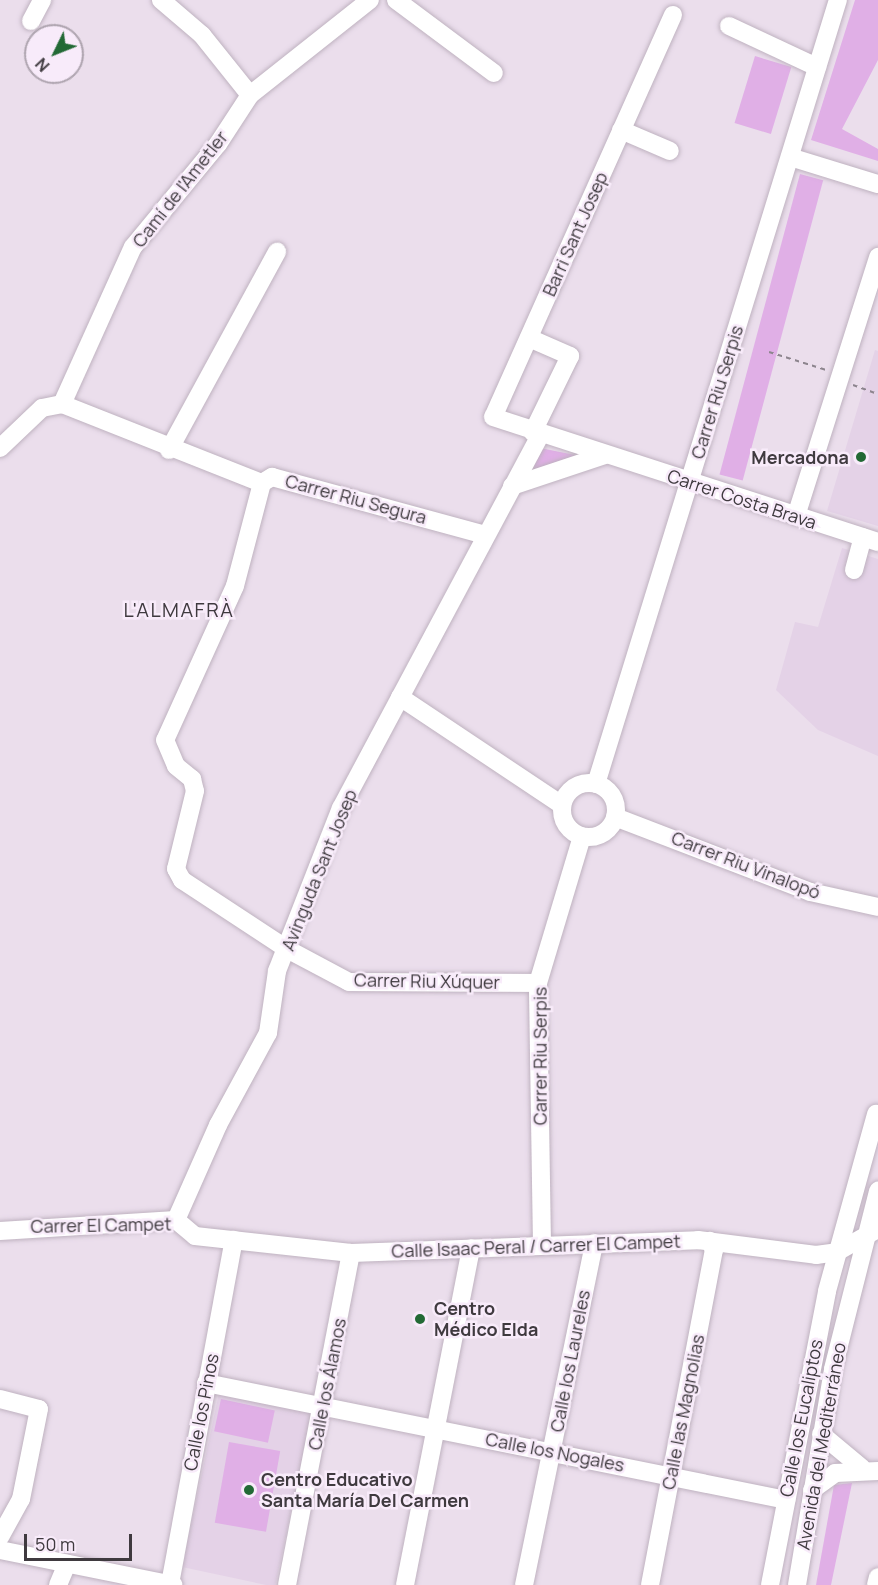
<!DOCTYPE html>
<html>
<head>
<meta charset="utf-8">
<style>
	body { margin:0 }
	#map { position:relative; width:878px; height:1585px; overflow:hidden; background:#ebdeec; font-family:Manrope,sans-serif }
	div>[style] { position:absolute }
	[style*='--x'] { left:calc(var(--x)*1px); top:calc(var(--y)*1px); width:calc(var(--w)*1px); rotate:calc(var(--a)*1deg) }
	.built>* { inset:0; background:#e4d2e7; transform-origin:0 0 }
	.green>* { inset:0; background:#e0afe6; transform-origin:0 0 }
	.path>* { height:2px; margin-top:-1px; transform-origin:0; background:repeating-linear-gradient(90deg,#8d858e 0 4.5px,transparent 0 9px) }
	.roads { filter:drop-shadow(0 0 2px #bfb2c0) drop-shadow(0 0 2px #bfb2c0) }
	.minor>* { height:18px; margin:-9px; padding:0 9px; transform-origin:9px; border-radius:9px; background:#fff }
	.minor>.ring { margin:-9px; padding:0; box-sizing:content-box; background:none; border:18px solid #fff; border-radius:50% }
	.dots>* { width:16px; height:16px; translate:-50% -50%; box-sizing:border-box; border:3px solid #f8ebfa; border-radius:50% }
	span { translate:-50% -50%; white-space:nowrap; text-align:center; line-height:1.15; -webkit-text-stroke:5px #f8ebfa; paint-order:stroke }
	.street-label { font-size:18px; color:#3f3a3f }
	.poi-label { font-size:18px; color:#3f3a3f; font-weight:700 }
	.right { translate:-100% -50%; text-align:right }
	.left { translate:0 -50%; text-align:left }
	.neighbourhood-label { font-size:20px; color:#3f3a3f; letter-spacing:1.5px }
	.north { position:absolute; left:24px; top:24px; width:60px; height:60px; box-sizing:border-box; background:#f8ebfa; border:2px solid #aea4af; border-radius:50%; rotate:227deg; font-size:16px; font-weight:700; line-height:24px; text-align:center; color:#3f3a3f }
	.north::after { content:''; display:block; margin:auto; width:21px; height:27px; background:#226935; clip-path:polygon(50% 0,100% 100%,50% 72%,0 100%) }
	.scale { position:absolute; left:24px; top:1534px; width:108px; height:27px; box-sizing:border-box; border:3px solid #3f3a3f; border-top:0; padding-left:8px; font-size:18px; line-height:21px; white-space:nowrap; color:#3f3a3f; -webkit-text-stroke:4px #f8ebfa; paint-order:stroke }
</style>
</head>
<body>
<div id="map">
	<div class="built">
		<i style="clip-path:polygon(875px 350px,878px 351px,878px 526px,827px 511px)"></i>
		<i style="clip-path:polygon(842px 548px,878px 559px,878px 756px,818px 730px,776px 690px,795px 622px,818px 627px)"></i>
		<i style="left:219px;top:1393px;width:95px;height:178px;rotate:12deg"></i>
	</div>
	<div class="green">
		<i style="clip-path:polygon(855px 0,878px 0,878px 60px,842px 129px,878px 149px,878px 161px,811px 140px)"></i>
		<i style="left:755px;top:56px;width:38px;height:70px;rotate:17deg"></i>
		<i style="left:800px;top:174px;width:24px;height:311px;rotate:15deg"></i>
		<i style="clip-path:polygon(540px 448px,580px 456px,527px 476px)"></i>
		<i style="left:221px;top:1399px;width:55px;height:33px;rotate:12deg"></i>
		<i style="left:229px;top:1442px;width:52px;height:82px;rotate:10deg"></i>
		<i style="clip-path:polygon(852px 1483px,831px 1585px,816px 1585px,834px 1485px)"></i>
	</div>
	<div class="path">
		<i style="--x:769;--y:352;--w:60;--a:17.5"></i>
		<i style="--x:853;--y:385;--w:27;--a:20"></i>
	</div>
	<div class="roads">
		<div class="minor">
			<i style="--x:396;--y:0;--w:122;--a:36.7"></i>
			<i style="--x:673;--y:15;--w:440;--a:114.1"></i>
			<i style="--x:493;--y:417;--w:405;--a:18"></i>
			<i style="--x:31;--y:21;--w:24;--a:-62"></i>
			<i style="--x:729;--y:26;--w:97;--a:25"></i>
			<i style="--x:250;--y:95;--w:153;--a:-38.4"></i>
			<i style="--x:621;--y:130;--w:53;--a:23.2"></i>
			<i style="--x:790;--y:157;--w:92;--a:17.1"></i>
			<i style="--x:529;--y:338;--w:45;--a:23.7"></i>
			<i style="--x:570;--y:356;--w:85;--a:116"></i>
			<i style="--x:62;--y:404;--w:172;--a:-65.7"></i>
			<i style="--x:133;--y:247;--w:134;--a:-50.5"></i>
			<i style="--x:218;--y:144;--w:59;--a:-56.9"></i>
			<i style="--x:250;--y:95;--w:77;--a:-128.7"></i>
			<i style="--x:202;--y:35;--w:54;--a:-139.5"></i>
			<i style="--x:62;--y:404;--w:215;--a:21.6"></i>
			<i style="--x:0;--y:448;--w:58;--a:-43.6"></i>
			<i style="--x:42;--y:408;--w:20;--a:-11"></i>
			<i style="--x:169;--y:450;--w:226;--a:-61.4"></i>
			<i style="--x:262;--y:483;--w:106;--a:104.7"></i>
			<i style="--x:235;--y:586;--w:169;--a:114.4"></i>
			<i style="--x:165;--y:740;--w:28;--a:67"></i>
			<i style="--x:176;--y:766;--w:21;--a:39"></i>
			<i style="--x:192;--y:779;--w:12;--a:76"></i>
			<i style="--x:195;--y:791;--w:80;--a:103.7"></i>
			<i style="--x:176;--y:869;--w:13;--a:61"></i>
			<i style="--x:182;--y:880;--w:126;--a:33.3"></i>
			<i style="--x:287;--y:949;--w:70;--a:28"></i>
			<i style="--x:349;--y:982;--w:189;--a:0.3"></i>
			<i style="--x:262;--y:483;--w:12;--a:-31"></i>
			<i style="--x:272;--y:477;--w:221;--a:15.2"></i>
			<i style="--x:512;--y:486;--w:98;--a:-18.4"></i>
			<i style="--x:796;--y:516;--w:272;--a:-72.4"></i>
			<i style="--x:854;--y:570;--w:34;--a:-75"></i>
			<i style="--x:400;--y:697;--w:195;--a:33.7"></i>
			<i class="ring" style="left:562px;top:783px;width:36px;height:36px"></i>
			<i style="--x:596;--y:784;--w:820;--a:-72.85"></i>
			<i style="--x:615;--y:817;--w:209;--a:21"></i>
			<i style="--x:810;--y:892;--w:70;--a:12.4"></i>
			<i style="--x:176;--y:1220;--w:104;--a:-66.1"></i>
			<i style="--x:218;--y:1125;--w:105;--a:-61.5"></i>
			<i style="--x:268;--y:1033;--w:63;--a:-81.7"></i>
			<i style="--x:277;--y:971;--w:175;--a:-68.6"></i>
			<i style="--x:341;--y:808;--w:423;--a:-61.9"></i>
			<i style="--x:0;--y:1231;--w:176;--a:-3.6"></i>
			<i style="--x:176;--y:1220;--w:25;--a:40"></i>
			<i style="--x:195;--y:1236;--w:157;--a:6.2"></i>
			<i style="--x:351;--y:1253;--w:347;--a:-2.1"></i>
			<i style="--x:698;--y:1240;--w:119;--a:7.2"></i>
			<i style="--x:816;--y:1255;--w:21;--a:-8"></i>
			<i style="--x:837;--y:1252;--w:47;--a:-29.3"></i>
			<i style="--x:542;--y:1245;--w:262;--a:-90.9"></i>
			<i style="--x:538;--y:983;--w:153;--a:-73.3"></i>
			<i style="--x:206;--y:1383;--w:592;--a:11.4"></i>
			<i style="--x:0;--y:1399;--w:40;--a:14.4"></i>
			<i style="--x:39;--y:1409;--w:92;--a:101.3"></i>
			<i style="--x:21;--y:1499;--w:43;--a:118.9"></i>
			<i style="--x:821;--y:1434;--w:53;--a:39.7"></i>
			<i style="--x:812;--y:1490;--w:29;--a:-36"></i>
			<i style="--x:835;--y:1473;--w:43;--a:-2.7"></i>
			<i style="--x:0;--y:1550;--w:177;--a:11.4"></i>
			<i style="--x:170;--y:1584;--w:350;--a:-79.5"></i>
			<i style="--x:58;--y:1585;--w:23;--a:-67"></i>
			<i style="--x:287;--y:1585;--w:338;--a:-79.1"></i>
			<i style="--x:405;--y:1585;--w:343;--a:-78.9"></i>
			<i style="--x:524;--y:1585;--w:349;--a:-78.4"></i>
			<i style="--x:650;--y:1585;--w:341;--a:-79.2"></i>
			<i style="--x:714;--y:1250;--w:10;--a:-114"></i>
			<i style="--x:770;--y:1585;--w:299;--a:-79"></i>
			<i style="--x:827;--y:1291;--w:184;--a:-74.5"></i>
			<i style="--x:797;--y:1585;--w:219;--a:-80.5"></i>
			<i style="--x:833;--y:1369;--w:184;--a:-75.8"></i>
			<i style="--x:876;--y:1585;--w:8;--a:-76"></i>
		</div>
	</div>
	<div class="dots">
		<i style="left:861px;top:457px;background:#226935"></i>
		<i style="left:420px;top:1319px;background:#226935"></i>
		<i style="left:249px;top:1490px;background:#226935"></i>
	</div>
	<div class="street-label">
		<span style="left:180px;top:189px;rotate:-52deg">Camí de l'Ametler</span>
		<span style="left:575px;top:234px;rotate:-66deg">Barri Sant Josep</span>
		<span style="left:717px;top:392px;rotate:-73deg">Carrer Riu Serpis</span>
		<span style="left:356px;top:499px;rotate:15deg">Carrer Riu Segura</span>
		<span style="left:742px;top:499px;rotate:18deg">Carrer Costa Brava</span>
		<span style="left:746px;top:865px;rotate:21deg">Carrer Riu Vinalopó</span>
		<span style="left:319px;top:870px;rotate:-68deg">Avinguda Sant Josep</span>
		<span style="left:427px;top:981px;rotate:1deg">Carrer Riu Xúquer</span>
		<span style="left:540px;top:1056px;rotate:-90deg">Carrer Riu Serpis</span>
		<span style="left:101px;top:1225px;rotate:-1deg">Carrer El Campet</span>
		<span style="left:536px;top:1246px;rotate:-2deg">Calle Isaac Peral / Carrer El Campet</span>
		<span style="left:570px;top:1361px;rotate:-79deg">Calle los Laureles</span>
		<span style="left:327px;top:1384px;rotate:-79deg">Calle los Álamos</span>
		<span style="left:201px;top:1412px;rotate:-79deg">Calle los Pinos</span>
		<span style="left:683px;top:1412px;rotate:-79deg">Calle las Magnolias</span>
		<span style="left:801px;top:1418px;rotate:-79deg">Calle los Eucaliptos</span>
		<span style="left:821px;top:1446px;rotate:-80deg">Avenida del Mediterráneo</span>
		<span style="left:555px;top:1452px;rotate:11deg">Calle los Nogales</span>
	</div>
	<div class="poi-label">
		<span class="right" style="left:849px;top:457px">Mercadona</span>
		<span class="left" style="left:434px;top:1319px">Centro<br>Médico Elda</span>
		<span class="left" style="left:261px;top:1490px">Centro Educativo<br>Santa María Del Carmen</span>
	</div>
	<div class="neighbourhood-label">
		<span style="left:179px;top:609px">L'ALMAFRÀ</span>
	</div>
	<div class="north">N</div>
	<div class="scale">50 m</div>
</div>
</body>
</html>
